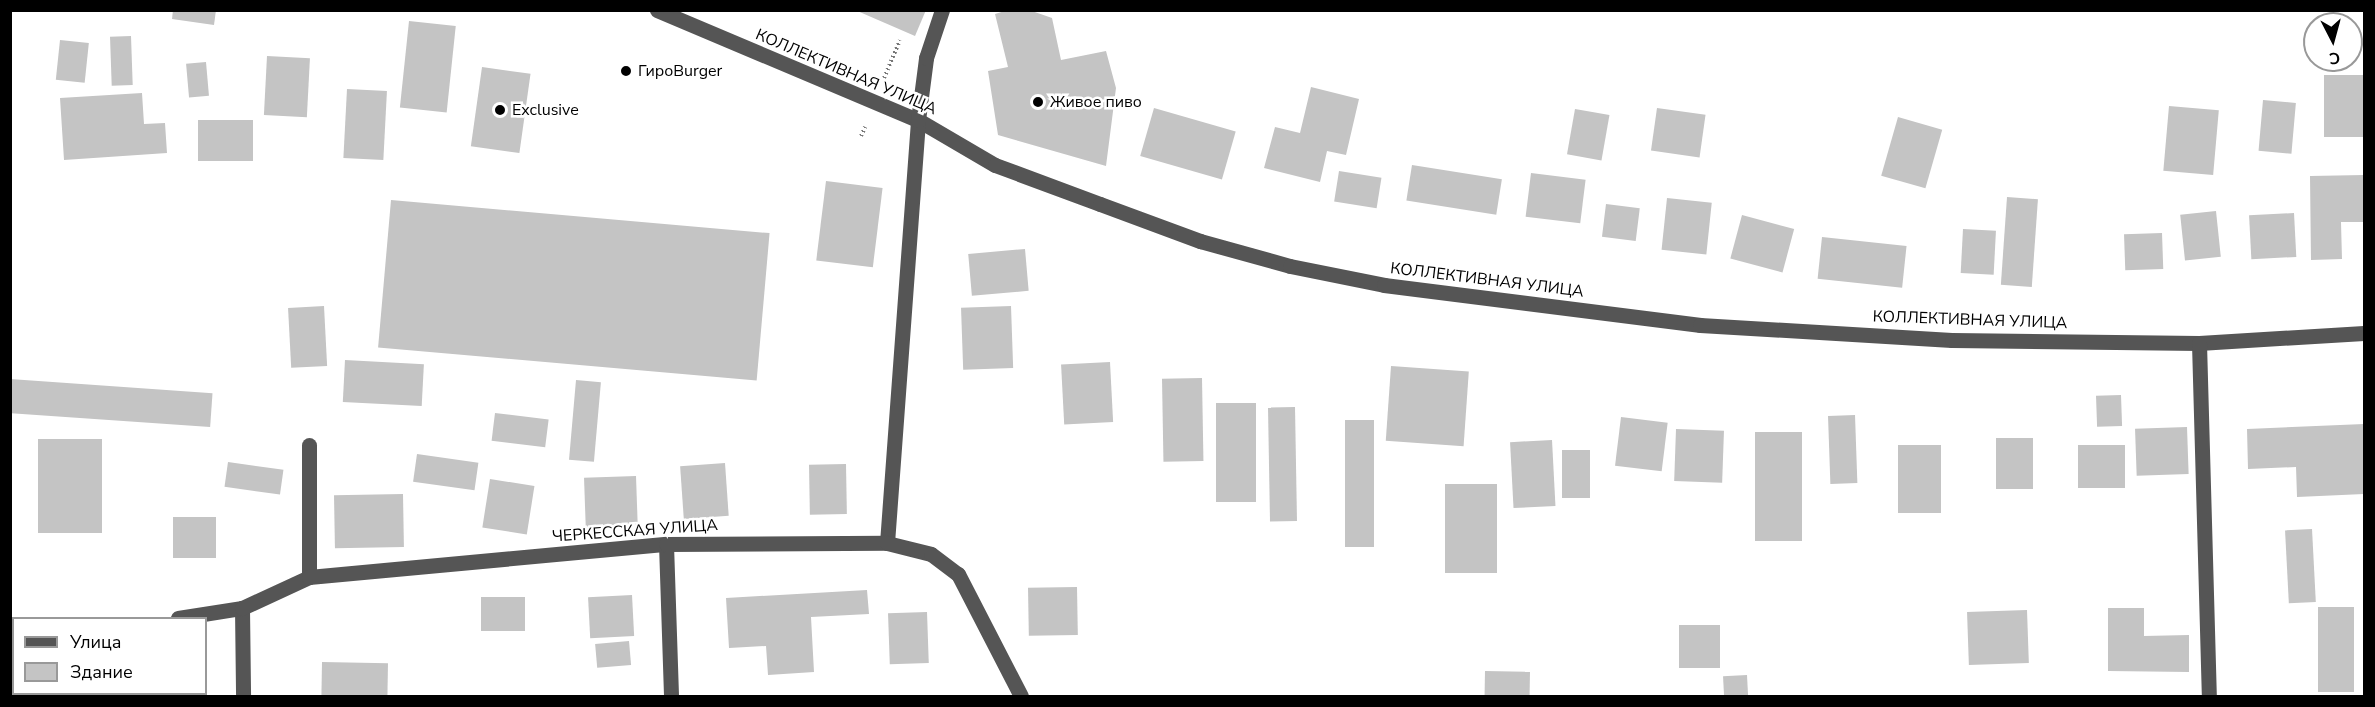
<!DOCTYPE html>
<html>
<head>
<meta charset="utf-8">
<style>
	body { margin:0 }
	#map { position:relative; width:2375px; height:707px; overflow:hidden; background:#fff; font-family:"Nunito Sans",sans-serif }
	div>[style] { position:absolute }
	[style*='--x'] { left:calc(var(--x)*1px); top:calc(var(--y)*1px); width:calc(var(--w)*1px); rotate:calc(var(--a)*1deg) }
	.building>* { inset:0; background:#c4c4c4; transform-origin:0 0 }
	.path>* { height:4px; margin-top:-2px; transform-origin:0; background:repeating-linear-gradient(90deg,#777 0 1.5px,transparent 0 4.5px) }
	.minor>* { height:15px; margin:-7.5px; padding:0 7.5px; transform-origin:7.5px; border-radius:7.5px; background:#555 }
	.dots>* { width:16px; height:16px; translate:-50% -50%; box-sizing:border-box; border:3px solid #fff; border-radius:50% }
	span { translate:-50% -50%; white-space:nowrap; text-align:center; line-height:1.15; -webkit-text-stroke:5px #fff; paint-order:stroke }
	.poi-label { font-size:16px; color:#000 }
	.left { translate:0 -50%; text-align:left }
	.street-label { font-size:16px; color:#000 }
	.frame { position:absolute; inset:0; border:12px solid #000; pointer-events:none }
	.legend { position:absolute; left:12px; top:617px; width:195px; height:78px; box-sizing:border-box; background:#fff; border:2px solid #999; margin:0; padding:8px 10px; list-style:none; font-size:18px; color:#000 }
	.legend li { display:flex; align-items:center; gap:12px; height:30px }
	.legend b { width:30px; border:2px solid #999 }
	.north { position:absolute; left:2303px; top:12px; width:60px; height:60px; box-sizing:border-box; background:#fff; border:2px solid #999; border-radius:50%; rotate:174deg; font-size:16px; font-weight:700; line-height:24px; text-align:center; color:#000 }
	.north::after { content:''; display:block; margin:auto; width:21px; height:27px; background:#000; clip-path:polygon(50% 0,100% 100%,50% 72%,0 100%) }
</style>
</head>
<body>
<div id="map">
	<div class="building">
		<i style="clip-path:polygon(173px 10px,216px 10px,214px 25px,172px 19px)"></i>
		<i style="clip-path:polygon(855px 10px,926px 10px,915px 36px)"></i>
		<i style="clip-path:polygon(1008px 10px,1029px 10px,1052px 18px,1061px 60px,1106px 51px,1116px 88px,1106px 166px,998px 135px,988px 71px,1008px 67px,995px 14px)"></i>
		<i style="left:409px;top:21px;width:47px;height:87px;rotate:6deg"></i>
		<i style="left:131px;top:36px;width:49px;height:21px;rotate:88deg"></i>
		<i style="left:60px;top:40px;width:29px;height:40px;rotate:6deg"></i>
		<i style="left:267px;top:56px;width:43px;height:59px;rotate:3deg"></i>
		<i style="left:206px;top:62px;width:34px;height:20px;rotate:85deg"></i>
		<i style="left:482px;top:67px;width:49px;height:80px;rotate:8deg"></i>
		<i style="left:2364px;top:75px;width:62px;height:40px;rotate:90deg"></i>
		<i style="clip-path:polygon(1311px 87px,1359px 99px,1346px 155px,1327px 151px,1320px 182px,1264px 168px,1275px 127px,1300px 133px)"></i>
		<i style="left:347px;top:89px;width:40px;height:69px;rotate:3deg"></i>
		<i style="clip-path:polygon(142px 93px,144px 124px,165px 123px,167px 153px,64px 160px,60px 98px)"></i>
		<i style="left:2263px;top:100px;width:33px;height:51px;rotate:5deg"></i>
		<i style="left:2169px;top:106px;width:50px;height:65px;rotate:5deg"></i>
		<i style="left:1154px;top:108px;width:85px;height:50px;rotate:16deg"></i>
		<i style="left:1657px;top:108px;width:49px;height:43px;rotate:8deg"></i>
		<i style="left:1575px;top:109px;width:35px;height:46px;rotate:10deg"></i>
		<i style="left:1898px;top:117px;width:46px;height:61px;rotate:16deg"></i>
		<i style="left:198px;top:120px;width:55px;height:41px"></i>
		<i style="left:1412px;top:165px;width:91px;height:36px;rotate:9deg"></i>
		<i style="left:1339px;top:171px;width:43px;height:31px;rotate:9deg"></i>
		<i style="left:1531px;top:173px;width:55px;height:44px;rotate:7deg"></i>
		<i style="clip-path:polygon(2364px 175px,2364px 222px,2341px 222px,2342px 259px,2311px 260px,2310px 176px)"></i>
		<i style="left:826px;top:181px;width:57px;height:80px;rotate:7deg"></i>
		<i style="left:2007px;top:197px;width:31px;height:88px;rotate:4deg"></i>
		<i style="left:1667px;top:198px;width:45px;height:52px;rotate:6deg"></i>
		<i style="left:391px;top:200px;width:380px;height:148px;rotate:5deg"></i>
		<i style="left:1606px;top:204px;width:34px;height:33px;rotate:7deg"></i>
		<i style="left:2216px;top:211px;width:46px;height:36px;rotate:84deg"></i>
		<i style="left:2294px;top:213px;width:44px;height:45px;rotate:87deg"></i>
		<i style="left:1742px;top:215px;width:54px;height:45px;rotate:15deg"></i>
		<i style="left:1963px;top:229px;width:33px;height:44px;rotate:3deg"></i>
		<i style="left:2162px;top:233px;width:36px;height:38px;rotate:88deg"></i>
		<i style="left:1822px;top:237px;width:85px;height:42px;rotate:6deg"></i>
		<i style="left:1025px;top:249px;width:42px;height:57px;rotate:85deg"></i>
		<i style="left:324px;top:306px;width:60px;height:36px;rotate:87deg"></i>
		<i style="left:1011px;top:306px;width:62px;height:50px;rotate:88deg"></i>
		<i style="left:345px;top:360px;width:79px;height:42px;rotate:3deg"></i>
		<i style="left:1110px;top:362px;width:60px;height:49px;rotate:87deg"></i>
		<i style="left:1391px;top:366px;width:78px;height:75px;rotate:4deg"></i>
		<i style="left:1202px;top:378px;width:83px;height:40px;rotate:89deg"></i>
		<i style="left:10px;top:379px;width:203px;height:34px;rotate:4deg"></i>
		<i style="left:576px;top:380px;width:25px;height:80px;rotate:5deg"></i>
		<i style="left:2121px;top:395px;width:31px;height:25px;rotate:88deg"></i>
		<i style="left:1216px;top:403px;width:40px;height:99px"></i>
		<i style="left:1295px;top:407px;width:114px;height:27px;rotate:89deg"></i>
		<i style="left:495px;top:413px;width:54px;height:28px;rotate:7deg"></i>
		<i style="left:1855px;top:415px;width:68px;height:27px;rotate:88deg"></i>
		<i style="left:1621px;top:417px;width:47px;height:49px;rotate:7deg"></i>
		<i style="left:1345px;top:420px;width:29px;height:127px"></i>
		<i style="clip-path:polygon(2364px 424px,2364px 494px,2297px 497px,2296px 467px,2248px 469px,2247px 429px)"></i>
		<i style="left:2187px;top:427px;width:47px;height:52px;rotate:88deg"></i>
		<i style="left:1676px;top:429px;width:48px;height:52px;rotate:2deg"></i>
		<i style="left:1755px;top:432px;width:47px;height:109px"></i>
		<i style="left:1996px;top:438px;width:37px;height:51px"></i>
		<i style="left:38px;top:439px;width:64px;height:94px"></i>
		<i style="left:1552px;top:440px;width:66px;height:42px;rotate:87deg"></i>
		<i style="left:1898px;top:445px;width:43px;height:68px"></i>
		<i style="left:2078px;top:445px;width:47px;height:43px"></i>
		<i style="left:1562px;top:450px;width:28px;height:48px"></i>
		<i style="left:417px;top:454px;width:62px;height:28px;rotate:8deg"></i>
		<i style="left:228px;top:462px;width:56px;height:25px;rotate:8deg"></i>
		<i style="left:725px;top:463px;width:53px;height:45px;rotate:86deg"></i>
		<i style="left:846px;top:464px;width:50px;height:37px;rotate:89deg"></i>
		<i style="left:636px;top:476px;width:49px;height:52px;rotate:88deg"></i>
		<i style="left:490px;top:479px;width:45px;height:49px;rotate:9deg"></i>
		<i style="left:1445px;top:484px;width:52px;height:89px"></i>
		<i style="left:403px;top:494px;width:53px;height:69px;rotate:89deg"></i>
		<i style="left:173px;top:517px;width:43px;height:41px"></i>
		<i style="left:2312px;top:529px;width:73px;height:27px;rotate:87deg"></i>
		<i style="left:1077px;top:587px;width:48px;height:49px;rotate:89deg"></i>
		<i style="clip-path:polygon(867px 590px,869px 614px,811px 617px,814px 672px,768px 675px,766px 646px,729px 648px,726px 598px)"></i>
		<i style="left:632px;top:595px;width:41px;height:44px;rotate:87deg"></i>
		<i style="left:481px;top:597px;width:44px;height:34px"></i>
		<i style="left:2318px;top:607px;width:36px;height:85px"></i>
		<i style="clip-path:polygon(2108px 608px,2144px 608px,2144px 636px,2189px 635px,2189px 672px,2108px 671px)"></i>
		<i style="left:2027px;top:610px;width:53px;height:60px;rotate:88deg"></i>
		<i style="left:927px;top:612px;width:51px;height:39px;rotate:88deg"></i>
		<i style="left:1679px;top:625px;width:41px;height:43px"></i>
		<i style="left:629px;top:641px;width:24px;height:34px;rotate:85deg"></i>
		<i style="left:322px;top:662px;width:66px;height:34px;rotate:1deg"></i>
		<i style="left:1485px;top:671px;width:45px;height:25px;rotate:1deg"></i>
		<i style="left:1747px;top:675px;width:21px;height:24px;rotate:87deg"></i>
	</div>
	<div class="path">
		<i style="--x:884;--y:78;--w:41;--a:-67.2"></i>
		<i style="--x:861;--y:136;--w:10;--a:-66"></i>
	</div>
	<div class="minor">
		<i style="--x:657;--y:10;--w:283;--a:22.9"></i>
		<i style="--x:918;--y:120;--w:89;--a:30.3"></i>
		<i style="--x:995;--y:165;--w:112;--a:20.4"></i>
		<i style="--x:1100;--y:204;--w:107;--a:20.3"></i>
		<i style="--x:1200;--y:241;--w:93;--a:15.5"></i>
		<i style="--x:1290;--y:266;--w:96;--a:11.4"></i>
		<i style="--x:1384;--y:285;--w:319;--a:7.2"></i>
		<i style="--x:1700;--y:325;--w:252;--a:3.4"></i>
		<i style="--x:1952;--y:340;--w:247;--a:0.7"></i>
		<i style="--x:2199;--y:343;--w:165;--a:-3.5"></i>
		<i style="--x:2199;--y:343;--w:353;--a:88.4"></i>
		<i style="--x:887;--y:543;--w:424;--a:-85.8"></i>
		<i style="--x:918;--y:120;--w:63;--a:-82.6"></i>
		<i style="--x:926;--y:58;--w:51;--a:-71.6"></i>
		<i style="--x:666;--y:544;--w:152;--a:88.1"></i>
		<i style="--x:309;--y:577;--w:132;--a:-90"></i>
		<i style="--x:242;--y:608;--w:88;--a:89.3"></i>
		<i style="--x:178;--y:618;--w:65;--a:-8.9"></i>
		<i style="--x:242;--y:608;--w:74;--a:-24.8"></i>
		<i style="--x:309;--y:577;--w:359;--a:-5.3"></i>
		<i style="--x:666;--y:544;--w:221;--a:-0.3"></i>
		<i style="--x:887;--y:543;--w:45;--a:14"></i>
		<i style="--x:931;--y:554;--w:34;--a:37"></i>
		<i style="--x:958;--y:574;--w:137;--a:62.7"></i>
		<i style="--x:10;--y:627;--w:4;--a:0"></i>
	</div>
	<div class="dots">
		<i style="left:626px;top:71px;background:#000"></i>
		<i style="left:1038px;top:102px;background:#000"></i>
		<i style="left:500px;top:110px;background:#000"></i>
	</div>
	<div class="poi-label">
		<span class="left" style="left:638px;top:71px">ГироBurger</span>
		<span class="left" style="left:1050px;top:102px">Живое пиво</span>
		<span class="left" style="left:512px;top:110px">Exclusive</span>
	</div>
	<div class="street-label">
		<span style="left:846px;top:72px;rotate:23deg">КОЛЛЕКТИВНАЯ УЛИЦА</span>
		<span style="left:1487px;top:280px;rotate:7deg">КОЛЛЕКТИВНАЯ УЛИЦА</span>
		<span style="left:1970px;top:320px;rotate:2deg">КОЛЛЕКТИВНАЯ УЛИЦА</span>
		<span style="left:635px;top:531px;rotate:-4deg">ЧЕРКЕССКАЯ УЛИЦА</span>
	</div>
	<div class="frame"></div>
	<ul class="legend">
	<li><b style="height:8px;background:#555"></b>Улица</li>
	<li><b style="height:16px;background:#c4c4c4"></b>Здание</li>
	</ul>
	<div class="north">С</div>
</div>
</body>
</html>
